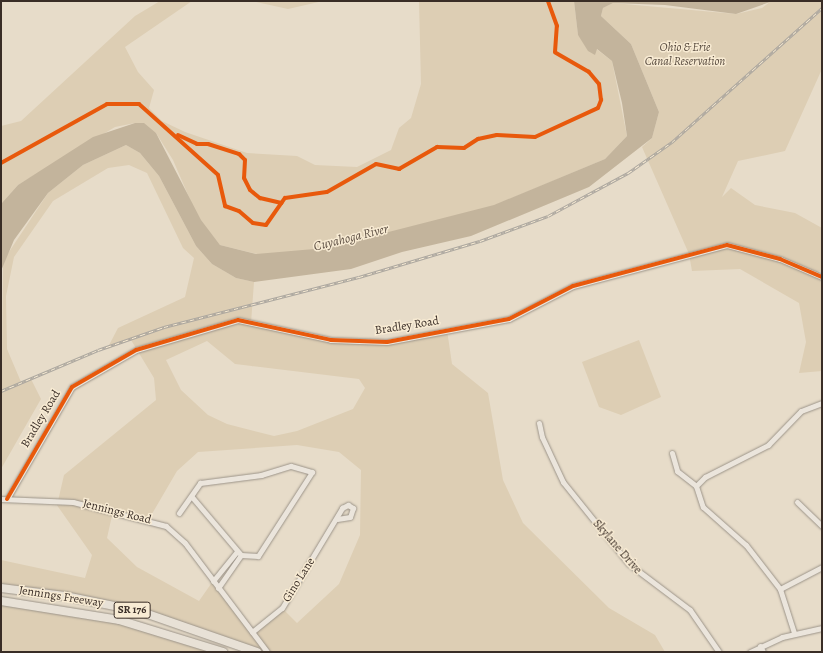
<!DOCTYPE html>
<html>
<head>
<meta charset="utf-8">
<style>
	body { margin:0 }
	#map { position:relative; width:823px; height:653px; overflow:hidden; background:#e7dcc9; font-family:Alegreya,serif }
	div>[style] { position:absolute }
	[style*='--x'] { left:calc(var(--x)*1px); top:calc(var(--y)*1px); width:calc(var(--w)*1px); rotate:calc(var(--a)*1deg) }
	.green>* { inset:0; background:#ddceb4 }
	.water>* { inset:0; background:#c3b49c }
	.roads { filter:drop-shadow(0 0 1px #9c9489) drop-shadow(0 0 1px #9c9489) }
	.minor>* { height:5px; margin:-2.5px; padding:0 2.5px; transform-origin:2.5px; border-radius:2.5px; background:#ebe5dc }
	.highway>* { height:8px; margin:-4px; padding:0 4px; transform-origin:4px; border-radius:4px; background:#e8e1d6 }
	.rail>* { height:3px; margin-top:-1.5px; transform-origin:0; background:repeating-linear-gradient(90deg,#f8ebd3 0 4.5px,#aca79f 0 9px); box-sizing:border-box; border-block:1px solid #aca79f }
	.cycleway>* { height:4px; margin:-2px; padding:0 2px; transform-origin:2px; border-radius:2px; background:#e8590c }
	span { translate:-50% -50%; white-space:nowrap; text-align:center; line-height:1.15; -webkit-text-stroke:3px #f8ebd3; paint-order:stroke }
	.shield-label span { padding:1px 3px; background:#f8ebd3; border:1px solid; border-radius:3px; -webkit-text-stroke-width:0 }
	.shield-label { font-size:11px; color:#392d26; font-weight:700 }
	.park-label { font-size:12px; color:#584b3f; font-style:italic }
	.street-label { font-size:12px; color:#392d26 }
	.water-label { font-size:13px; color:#5e5044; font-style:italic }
	.frame { position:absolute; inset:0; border:2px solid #392d26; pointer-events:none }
</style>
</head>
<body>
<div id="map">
	<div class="green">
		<i style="clip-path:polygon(160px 1px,192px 1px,125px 47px,138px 72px,154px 90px,149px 108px,162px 121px,185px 132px,247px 153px,297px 156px,315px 165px,357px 167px,391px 150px,399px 128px,411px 118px,421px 84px,419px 1px,574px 1px,578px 35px,612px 61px,627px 136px,605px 159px,493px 206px,328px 251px,269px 257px,220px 245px,198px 218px,173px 160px,156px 133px,135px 123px,115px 127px,18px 185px,1px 204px,1px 126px,21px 121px,135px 16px)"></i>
		<i style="clip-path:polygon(252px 1px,323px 1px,288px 9px)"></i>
		<i style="clip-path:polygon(771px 1px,822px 1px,822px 69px,785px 151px,738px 161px,722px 197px,731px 188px,755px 205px,795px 213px,822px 228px,822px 272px,818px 271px,822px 277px,822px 371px,799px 373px,806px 342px,799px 303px,740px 269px,692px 271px,689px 254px,642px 147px,652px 138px,659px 112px,631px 44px,601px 16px,603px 8px,613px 3px,736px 14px,762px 8px)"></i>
		<i style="clip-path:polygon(evenodd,126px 145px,140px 153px,159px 176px,196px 246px,212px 264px,236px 278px,254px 282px,251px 323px,305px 336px,387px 342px,447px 330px,452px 364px,488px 393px,503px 480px,523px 523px,609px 608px,655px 635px,665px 652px,257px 652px,160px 617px,1px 588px,1px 560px,85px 578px,92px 555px,54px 501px,58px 501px,64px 475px,156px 400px,154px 378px,131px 340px,107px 349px,118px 328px,185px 297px,194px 258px,183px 248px,147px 173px,129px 165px,108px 168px,53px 201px,14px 257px,6px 296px,7px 349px,21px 382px,31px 379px,41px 399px,1px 469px,3px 261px,48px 193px,83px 165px,126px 145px,207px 341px,235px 364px,359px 379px,365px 388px,353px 409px,297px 431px,274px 436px,227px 424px,208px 415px,181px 390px,166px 360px,207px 341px,126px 145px,297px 445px,339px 452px,361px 470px,360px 535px,339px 584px,297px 623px,282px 608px,252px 632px,213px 581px,199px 601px,137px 567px,107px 538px,113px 511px,149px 519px,177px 471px,198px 452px,297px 445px)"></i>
		<i style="clip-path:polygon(639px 340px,661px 397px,621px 415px,599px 407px,582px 362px)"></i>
		<i style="clip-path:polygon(1px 601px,87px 613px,223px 652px,5px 652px,1px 649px)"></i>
	</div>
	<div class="water">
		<i style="clip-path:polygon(574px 1px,773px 1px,736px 14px,665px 5px,613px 3px,603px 8px,601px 16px,631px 44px,659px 112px,652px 138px,589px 187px,471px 236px,402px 252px,351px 269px,254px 282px,236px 278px,212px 264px,196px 246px,159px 176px,140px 153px,126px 145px,83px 165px,48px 193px,14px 240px,1px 271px,1px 204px,18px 185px,93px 137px,135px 123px,144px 123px,156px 133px,201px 220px,220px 245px,256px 254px,326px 248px,494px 205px,605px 159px,627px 136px,622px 103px,612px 61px,597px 49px,595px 55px,588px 51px,578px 35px)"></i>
	</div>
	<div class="roads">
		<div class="minor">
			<i style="--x:539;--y:423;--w:14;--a:78"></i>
			<i style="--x:542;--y:437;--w:50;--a:65"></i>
			<i style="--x:563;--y:482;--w:105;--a:51.2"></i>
			<i style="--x:629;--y:564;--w:76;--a:37"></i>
			<i style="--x:690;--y:610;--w:51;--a:55.4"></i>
			<i style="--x:672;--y:453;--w:19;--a:74"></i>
			<i style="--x:677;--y:471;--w:24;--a:38"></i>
			<i style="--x:696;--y:486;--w:22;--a:72"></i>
			<i style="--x:703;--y:507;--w:57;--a:41.5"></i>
			<i style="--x:746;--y:545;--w:56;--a:52.3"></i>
			<i style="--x:780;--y:589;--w:46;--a:72.3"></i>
			<i style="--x:696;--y:486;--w:13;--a:-45"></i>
			<i style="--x:705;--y:477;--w:71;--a:-26.9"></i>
			<i style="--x:768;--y:445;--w:47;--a:-45.9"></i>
			<i style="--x:801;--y:411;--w:22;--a:-21"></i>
			<i style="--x:192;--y:497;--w:76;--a:49.8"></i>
			<i style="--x:1;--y:499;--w:72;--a:2.4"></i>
			<i style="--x:73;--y:502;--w:96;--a:14.5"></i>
			<i style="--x:166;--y:526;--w:25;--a:42"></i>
			<i style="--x:185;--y:543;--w:136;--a:53"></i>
			<i style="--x:7;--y:499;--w:129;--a:-59.9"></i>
			<i style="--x:72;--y:387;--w:74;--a:-30"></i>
			<i style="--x:136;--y:350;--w:106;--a:-16.4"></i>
			<i style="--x:238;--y:320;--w:95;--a:12.1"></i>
			<i style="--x:331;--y:340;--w:56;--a:2"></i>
			<i style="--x:387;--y:342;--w:124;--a:-10.7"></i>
			<i style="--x:509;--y:319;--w:72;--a:-27.3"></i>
			<i style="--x:573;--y:286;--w:159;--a:-14.9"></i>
			<i style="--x:727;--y:245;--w:55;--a:14.8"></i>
			<i style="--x:780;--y:259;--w:46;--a:23.2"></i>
			<i style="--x:797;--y:502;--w:35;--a:44"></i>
			<i style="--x:179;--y:513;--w:37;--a:-55"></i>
			<i style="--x:200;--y:483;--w:62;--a:-7.5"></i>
			<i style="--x:261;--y:475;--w:31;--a:-17"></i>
			<i style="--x:291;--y:466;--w:22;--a:16"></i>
			<i style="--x:312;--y:472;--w:100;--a:122.7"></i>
			<i style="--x:258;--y:556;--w:17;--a:-177"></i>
			<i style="--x:213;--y:581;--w:38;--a:-51"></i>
			<i style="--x:218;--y:588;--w:40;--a:-55.1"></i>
			<i style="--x:780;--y:589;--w:47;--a:-27.6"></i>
			<i style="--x:252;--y:632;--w:38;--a:-39"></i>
			<i style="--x:282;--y:608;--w:117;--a:-59"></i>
			<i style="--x:342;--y:508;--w:7;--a:-27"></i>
			<i style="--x:348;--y:505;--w:6;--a:31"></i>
			<i style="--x:353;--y:508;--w:9;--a:108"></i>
			<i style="--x:350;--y:517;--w:13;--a:171"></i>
			<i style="--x:760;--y:646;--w:7;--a:63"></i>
			<i style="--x:750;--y:652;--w:35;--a:-25"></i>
			<i style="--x:782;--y:637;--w:41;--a:-12.7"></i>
		</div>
		<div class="highway">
			<i style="--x:1;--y:588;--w:64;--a:7.1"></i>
			<i style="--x:65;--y:596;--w:76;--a:11.5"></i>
			<i style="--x:139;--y:611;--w:125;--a:19.2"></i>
			<i style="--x:1;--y:601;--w:120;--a:9.1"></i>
			<i style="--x:119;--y:620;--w:109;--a:17.1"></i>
		</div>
	</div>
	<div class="rail">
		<i style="--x:1;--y:391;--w:105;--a:-22.9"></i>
		<i style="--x:98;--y:350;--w:70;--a:-19.2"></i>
		<i style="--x:164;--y:327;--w:201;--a:-14.4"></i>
		<i style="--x:359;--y:277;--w:126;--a:-16.6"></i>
		<i style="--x:480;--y:241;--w:72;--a:-20.2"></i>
		<i style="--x:548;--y:216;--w:91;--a:-28.3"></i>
		<i style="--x:628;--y:173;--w:54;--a:-35.2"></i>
		<i style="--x:672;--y:142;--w:201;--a:-41.8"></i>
	</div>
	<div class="cycleway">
		<i style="--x:178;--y:135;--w:21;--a:25"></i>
		<i style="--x:197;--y:144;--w:11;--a:0"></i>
		<i style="--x:208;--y:144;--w:33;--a:18"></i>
		<i style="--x:239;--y:154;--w:8;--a:45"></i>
		<i style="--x:245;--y:160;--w:18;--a:93"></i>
		<i style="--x:244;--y:178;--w:13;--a:63"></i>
		<i style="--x:250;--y:190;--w:13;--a:39"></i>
		<i style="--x:260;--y:198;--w:22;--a:13"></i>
		<i style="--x:1;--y:163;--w:121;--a:-29.1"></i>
		<i style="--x:107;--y:104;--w:32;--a:0"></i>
		<i style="--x:139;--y:104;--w:106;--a:41.9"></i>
		<i style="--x:218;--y:175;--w:32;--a:77"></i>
		<i style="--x:225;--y:206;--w:15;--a:20"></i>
		<i style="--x:239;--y:211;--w:18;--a:41"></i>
		<i style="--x:253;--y:223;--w:13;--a:9"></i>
		<i style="--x:266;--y:225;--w:33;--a:-55"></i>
		<i style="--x:285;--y:198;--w:42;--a:-8.1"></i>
		<i style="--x:327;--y:192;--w:56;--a:-29.7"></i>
		<i style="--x:376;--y:164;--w:24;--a:12"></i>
		<i style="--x:399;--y:169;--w:44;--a:-30.1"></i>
		<i style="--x:437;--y:147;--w:27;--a:2"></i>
		<i style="--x:464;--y:148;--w:17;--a:-33"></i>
		<i style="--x:478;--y:139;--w:19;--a:-12"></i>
		<i style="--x:497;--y:135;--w:38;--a:3"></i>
		<i style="--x:535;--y:137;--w:69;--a:-24.7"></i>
		<i style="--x:598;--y:108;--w:9;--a:-69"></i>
		<i style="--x:601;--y:100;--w:16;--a:-97"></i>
		<i style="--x:599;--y:84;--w:16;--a:-130"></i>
		<i style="--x:589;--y:72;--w:39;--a:-150"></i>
		<i style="--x:555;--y:52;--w:26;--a:-86"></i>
		<i style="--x:557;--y:26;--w:27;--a:-110"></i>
		<i style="--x:7;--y:499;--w:129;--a:-59.9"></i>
		<i style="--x:72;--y:387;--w:74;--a:-30"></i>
		<i style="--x:136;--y:350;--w:106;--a:-16.4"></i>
		<i style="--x:238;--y:320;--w:95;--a:12.1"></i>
		<i style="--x:331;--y:340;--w:56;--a:2"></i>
		<i style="--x:387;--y:342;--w:124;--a:-10.7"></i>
		<i style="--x:509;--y:319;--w:72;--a:-27.3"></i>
		<i style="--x:573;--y:286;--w:159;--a:-14.9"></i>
		<i style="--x:727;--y:245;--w:55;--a:14.8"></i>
		<i style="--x:780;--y:259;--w:46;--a:23.2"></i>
	</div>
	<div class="shield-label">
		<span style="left:132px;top:610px">SR 176</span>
	</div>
	<div class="park-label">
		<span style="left:685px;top:55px">Ohio &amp; Erie<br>Canal Reservation</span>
	</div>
	<div class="street-label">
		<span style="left:407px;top:326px;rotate:-9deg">Bradley Road</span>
		<span style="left:41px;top:419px;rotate:-59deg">Bradley Road</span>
		<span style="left:117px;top:512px;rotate:14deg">Jennings Road</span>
		<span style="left:617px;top:547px;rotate:49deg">Skylane Drive</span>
		<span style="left:299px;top:580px;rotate:-58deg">Gino Lane</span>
		<span style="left:61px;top:597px;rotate:9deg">Jennings Freeway</span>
	</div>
	<div class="water-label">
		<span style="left:351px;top:238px;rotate:-14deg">Cuyahoga River</span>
	</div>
	<div class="frame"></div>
</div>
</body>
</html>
